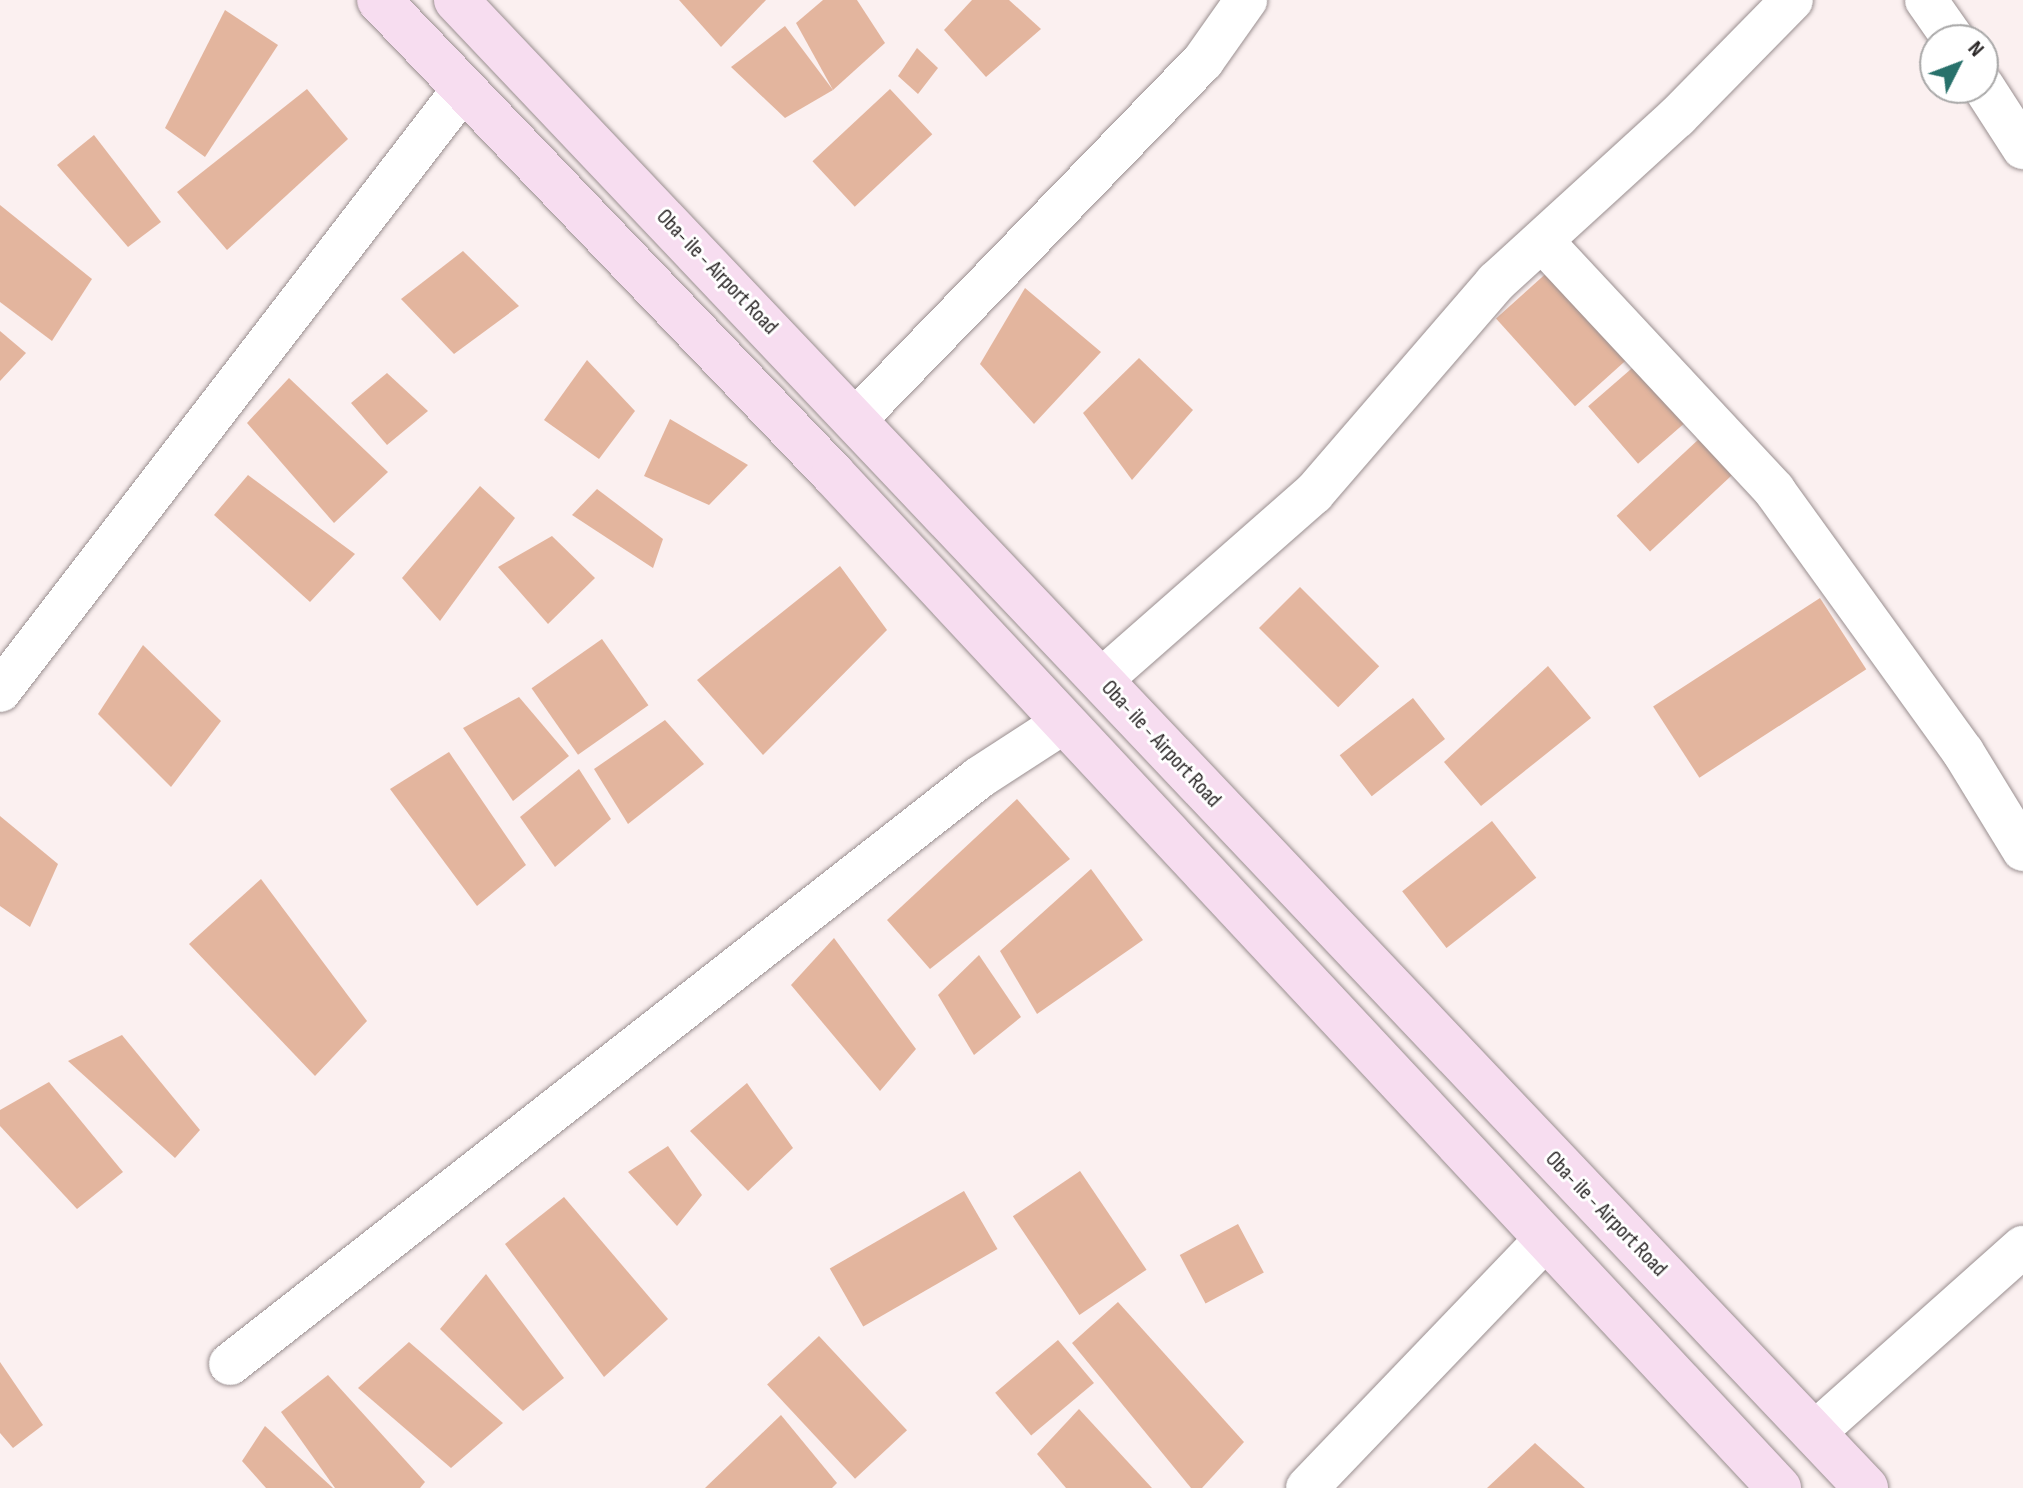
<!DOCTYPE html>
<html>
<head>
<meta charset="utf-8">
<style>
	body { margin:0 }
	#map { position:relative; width:2023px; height:1488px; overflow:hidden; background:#fbf0f0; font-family:"Sofia Sans Condensed",sans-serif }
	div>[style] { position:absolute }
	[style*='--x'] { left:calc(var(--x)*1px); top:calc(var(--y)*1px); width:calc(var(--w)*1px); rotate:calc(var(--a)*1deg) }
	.building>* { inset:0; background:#e3b59e; transform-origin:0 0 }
	.roads { filter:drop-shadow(0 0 2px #9a8f90) drop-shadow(0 0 2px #9a8f90) }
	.minor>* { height:42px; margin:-21px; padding:0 21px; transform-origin:21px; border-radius:21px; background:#fff }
	.secondary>* { height:44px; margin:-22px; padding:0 22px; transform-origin:22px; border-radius:22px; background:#f7ddf0 }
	span { translate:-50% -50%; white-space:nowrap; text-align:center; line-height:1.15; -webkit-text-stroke:6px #fff; paint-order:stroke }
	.street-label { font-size:22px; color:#292525 }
	.north { position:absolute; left:1919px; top:24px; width:80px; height:80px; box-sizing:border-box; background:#fff; border:2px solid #a9a8a8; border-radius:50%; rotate:48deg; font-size:22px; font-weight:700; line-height:32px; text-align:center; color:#292525 }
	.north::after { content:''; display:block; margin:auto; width:28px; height:36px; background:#28716b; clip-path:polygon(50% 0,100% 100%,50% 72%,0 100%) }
</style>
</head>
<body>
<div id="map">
	<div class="building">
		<i style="clip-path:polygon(679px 0,766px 0,721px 47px)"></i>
		<i style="clip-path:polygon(823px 0,857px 0,885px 43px,833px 90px,796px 23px)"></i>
		<i style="clip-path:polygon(972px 0,1009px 0,1041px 29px,986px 77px,944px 30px)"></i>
		<i style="clip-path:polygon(225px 10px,278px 45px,205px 157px,165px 128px)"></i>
		<i style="clip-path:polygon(785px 26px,833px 90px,785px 118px,731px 67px)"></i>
		<i style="clip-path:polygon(917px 48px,938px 68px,918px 94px,898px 76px)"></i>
		<i style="clip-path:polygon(307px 89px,348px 139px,227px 250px,177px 192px)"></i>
		<i style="left:890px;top:89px;width:62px;height:106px;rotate:47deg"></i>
		<i style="clip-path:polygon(94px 135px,161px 222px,128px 247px,57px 165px)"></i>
		<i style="clip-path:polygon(0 205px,92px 279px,52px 341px,0 302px)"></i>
		<i style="clip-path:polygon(463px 251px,519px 306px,454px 354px,401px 299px)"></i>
		<i style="left:1551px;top:269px;width:118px;height:74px;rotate:48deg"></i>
		<i style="clip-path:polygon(1025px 288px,1101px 352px,1034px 424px,980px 364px)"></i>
		<i style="clip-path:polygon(0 331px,26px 353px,0 381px)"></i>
		<i style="clip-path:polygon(1139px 358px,1193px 410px,1132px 480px,1083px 413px)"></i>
		<i style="clip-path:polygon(587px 360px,635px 411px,599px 459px,544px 420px)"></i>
		<i style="left:1638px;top:363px;width:76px;height:66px;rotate:49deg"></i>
		<i style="clip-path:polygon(387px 373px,428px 411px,387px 445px,351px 403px)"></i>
		<i style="clip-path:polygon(289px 378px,388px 472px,334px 523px,247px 423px)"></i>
		<i style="clip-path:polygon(670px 419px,748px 465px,709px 505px,644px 476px)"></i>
		<i style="left:1700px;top:438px;width:49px;height:114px;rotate:47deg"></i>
		<i style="clip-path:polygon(248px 475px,355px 554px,310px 602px,214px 515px)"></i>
		<i style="clip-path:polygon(480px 486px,515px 518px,440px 621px,402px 578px)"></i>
		<i style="clip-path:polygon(597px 489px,663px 539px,653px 568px,572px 515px)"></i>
		<i style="clip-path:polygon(552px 536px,595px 578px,548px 624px,498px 567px)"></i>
		<i style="clip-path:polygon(840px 566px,887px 630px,763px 755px,697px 680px)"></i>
		<i style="left:1300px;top:587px;width:112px;height:58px;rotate:45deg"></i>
		<i style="left:1820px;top:598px;width:85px;height:199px;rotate:57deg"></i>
		<i style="left:602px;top:639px;width:81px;height:86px;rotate:55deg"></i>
		<i style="clip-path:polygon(143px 645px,221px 721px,171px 787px,98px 714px)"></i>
		<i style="clip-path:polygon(1548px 666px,1591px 718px,1481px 806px,1444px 762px)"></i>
		<i style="clip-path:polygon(519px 697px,569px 756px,513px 801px,463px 728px)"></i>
		<i style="left:1413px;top:698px;width:52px;height:93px;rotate:52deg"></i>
		<i style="clip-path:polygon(665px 720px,704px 764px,628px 824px,594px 769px)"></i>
		<i style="clip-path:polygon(449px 752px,526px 865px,477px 906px,390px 789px)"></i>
		<i style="clip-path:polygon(579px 769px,611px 819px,555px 867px,520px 817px)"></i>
		<i style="clip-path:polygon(1017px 799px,1070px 859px,930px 969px,887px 920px)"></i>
		<i style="clip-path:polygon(0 816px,58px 864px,30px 927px,0 906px)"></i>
		<i style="left:1492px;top:821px;width:72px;height:114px;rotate:52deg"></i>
		<i style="clip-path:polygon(1091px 869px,1143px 940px,1037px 1014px,1000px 951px)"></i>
		<i style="clip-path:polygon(261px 879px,367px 1021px,315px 1076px,189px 944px)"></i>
		<i style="clip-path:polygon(834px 938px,916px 1049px,880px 1091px,791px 985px)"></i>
		<i style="clip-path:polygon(979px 955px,1021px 1017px,974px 1055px,938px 995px)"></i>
		<i style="clip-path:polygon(122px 1035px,200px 1130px,175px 1158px,68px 1061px)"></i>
		<i style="clip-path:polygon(49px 1082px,123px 1172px,77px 1209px,0 1126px,0 1110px)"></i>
		<i style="clip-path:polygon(747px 1083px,793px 1148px,748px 1191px,690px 1131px)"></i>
		<i style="clip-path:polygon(668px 1146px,702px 1195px,677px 1226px,628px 1172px)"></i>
		<i style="left:1080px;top:1171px;width:119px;height:81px;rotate:56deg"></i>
		<i style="left:964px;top:1191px;width:67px;height:155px;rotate:60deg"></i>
		<i style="clip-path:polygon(564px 1197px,668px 1319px,604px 1377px,505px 1244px)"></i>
		<i style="left:1238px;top:1224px;width:55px;height:66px;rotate:62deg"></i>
		<i style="clip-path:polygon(486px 1274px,564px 1378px,523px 1411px,440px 1329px)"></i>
		<i style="clip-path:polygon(1118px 1302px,1244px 1442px,1202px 1488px,1191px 1488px,1072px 1343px)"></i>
		<i style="left:819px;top:1336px;width:129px;height:71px;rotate:47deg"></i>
		<i style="left:1058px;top:1340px;width:56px;height:82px;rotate:50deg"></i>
		<i style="clip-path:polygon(409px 1342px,503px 1423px,451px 1468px,358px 1388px)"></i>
		<i style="clip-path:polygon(0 1362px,43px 1425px,13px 1448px,0 1433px)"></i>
		<i style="clip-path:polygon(328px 1375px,425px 1482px,420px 1488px,335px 1488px,281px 1412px)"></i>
		<i style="clip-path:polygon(1079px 1409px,1152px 1488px,1066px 1488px,1037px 1454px)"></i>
		<i style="clip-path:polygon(781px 1415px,837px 1483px,832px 1488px,705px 1488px)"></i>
		<i style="clip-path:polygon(265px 1426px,333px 1488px,266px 1488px,242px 1461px)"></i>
		<i style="clip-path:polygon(1535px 1443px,1585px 1488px,1487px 1488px)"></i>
	</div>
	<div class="roads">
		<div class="minor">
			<i style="--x:1926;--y:0;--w:49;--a:55"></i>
			<i style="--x:1983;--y:86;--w:74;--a:57.2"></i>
			<i style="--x:1544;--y:243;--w:338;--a:47"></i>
			<i style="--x:1774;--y:490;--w:323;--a:54.2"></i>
			<i style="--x:1963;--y:752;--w:115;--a:58.5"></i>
			<i style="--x:857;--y:418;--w:497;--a:-45.9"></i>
			<i style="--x:1203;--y:61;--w:75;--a:-54.8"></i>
			<i style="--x:1101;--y:680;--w:283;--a:-41.3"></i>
			<i style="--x:1314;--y:493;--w:279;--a:-49.2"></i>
			<i style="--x:1496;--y:282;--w:245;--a:-42.4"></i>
			<i style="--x:1677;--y:117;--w:164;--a:-45.5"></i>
			<i style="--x:0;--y:691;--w:756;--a:-52.42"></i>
			<i style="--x:230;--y:1364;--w:952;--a:-38.05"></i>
			<i style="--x:980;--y:777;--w:95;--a:-33"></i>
			<i style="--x:1814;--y:1433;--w:280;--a:-41.7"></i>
			<i style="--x:1307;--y:1488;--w:345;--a:-46.2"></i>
		</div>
		<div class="secondary">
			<i style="--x:379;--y:0;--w:656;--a:46.23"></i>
			<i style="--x:833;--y:474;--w:1387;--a:46.99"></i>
			<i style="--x:456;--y:0;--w:2050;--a:46.54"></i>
		</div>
	</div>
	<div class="street-label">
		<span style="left:717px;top:272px;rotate:46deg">Oba- ile - Airport Road</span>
		<span style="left:1161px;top:744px;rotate:47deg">Oba- ile - Airport Road</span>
		<span style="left:1606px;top:1214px;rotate:46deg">Oba- ile - Airport Road</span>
	</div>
	<div class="north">N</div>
</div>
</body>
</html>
